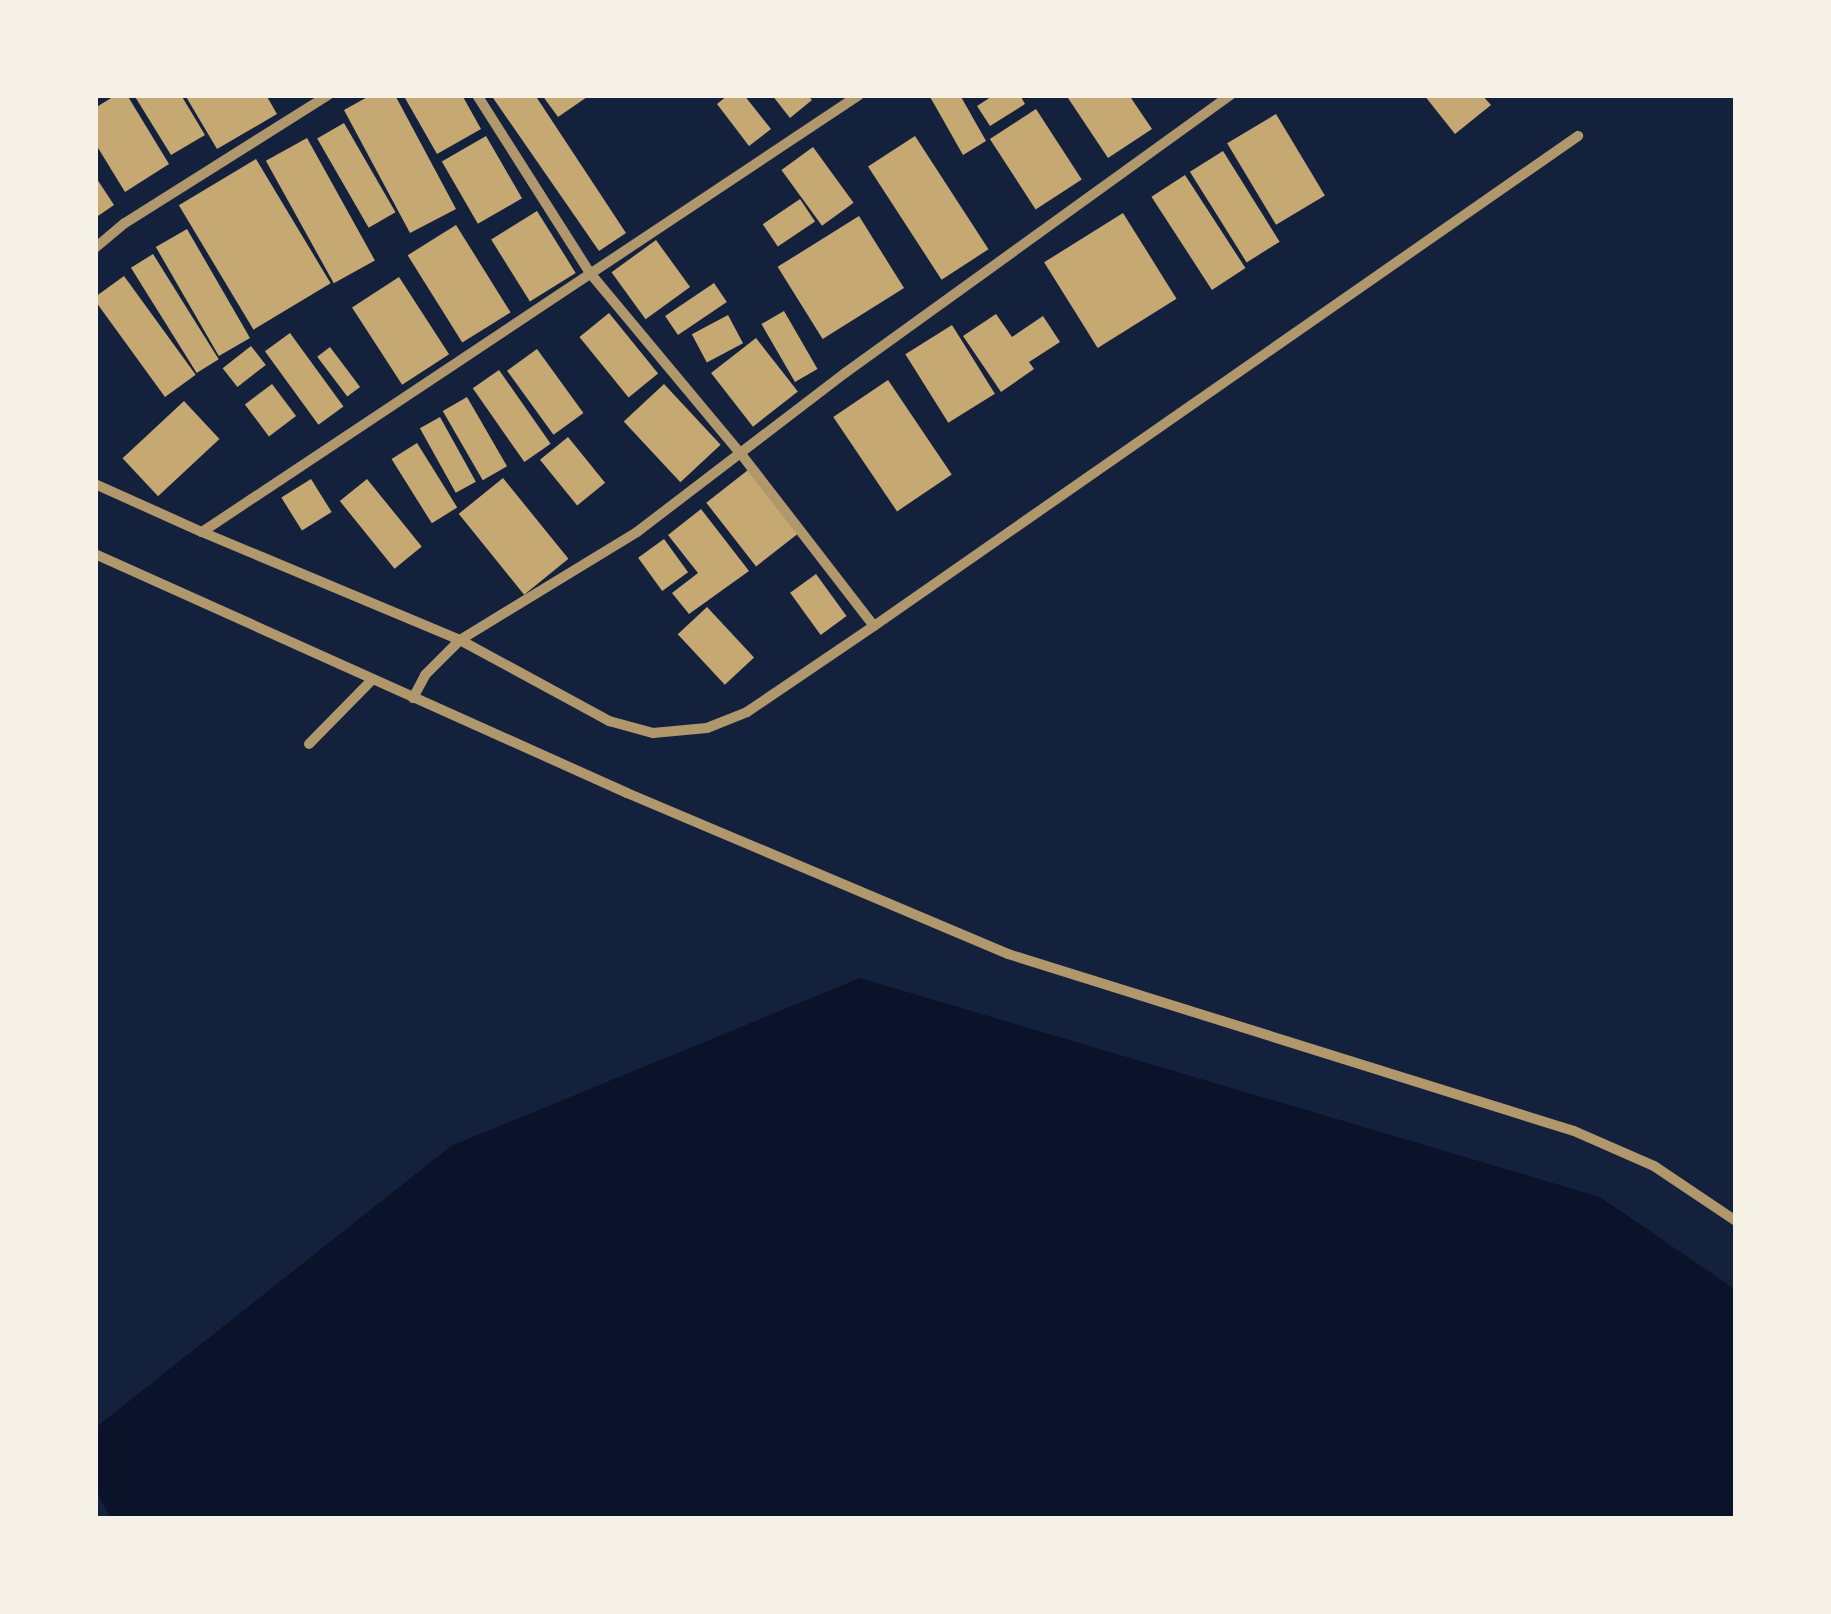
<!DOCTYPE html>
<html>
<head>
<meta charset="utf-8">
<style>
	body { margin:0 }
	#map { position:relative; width:1831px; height:1614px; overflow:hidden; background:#14213d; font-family:Inter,sans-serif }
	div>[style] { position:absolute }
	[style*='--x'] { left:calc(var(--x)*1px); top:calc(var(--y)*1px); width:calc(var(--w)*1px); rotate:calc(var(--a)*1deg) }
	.water>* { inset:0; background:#0b132b }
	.building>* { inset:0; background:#c6a872; transform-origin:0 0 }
	.minor>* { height:10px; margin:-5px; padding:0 5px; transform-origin:5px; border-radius:5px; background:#b1986c }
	span { translate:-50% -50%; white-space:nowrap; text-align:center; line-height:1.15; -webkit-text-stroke:8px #f6f1e7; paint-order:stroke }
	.frame { position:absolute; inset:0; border:98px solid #f6f1e7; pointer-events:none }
</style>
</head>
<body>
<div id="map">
	<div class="water">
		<i style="clip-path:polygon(860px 978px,1600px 1197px,1736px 1290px,1736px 1519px,111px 1519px,95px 1489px,95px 1428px,451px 1146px)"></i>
	</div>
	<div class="building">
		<i style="clip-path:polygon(116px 95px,127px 95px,169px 164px,125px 192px,95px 143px,95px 108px)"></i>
		<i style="clip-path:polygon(134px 95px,181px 95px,205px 135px,171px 155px)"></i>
		<i style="clip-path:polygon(185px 95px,266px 95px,277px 114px,217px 149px)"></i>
		<i style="clip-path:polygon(371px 95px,395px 95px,456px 209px,410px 233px,344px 110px)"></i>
		<i style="clip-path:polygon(410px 95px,462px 95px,481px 129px,437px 154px,405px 98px)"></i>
		<i style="clip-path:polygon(491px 95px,535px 95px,626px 233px,599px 251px)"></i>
		<i style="clip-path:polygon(542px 95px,590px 95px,558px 117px)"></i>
		<i style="clip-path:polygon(728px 95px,744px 95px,771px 129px,749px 146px,717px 104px)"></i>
		<i style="clip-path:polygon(772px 95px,807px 95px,812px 100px,790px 118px)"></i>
		<i style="clip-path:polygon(929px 95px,960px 95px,986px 141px,963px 155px)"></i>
		<i style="clip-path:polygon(994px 95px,1020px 95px,1025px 104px,990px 126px,977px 106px)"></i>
		<i style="clip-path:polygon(1066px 95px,1129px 95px,1152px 129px,1108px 158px)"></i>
		<i style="clip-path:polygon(1424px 95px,1482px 95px,1491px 105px,1455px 134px)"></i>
		<i style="left:1036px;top:109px;width:84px;height:55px;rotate:57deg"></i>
		<i style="left:1276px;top:114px;width:95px;height:57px;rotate:59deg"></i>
		<i style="left:344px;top:123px;width:103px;height:31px;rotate:60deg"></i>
		<i style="left:486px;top:136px;width:72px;height:51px;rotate:60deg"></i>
		<i style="left:915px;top:136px;width:135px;height:56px;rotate:57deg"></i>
		<i style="left:307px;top:138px;width:140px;height:47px;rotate:61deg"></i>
		<i style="left:813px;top:147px;width:69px;height:39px;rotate:54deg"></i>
		<i style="left:1223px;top:151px;width:107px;height:39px;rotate:58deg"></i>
		<i style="left:256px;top:159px;width:145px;height:90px;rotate:59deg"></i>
		<i style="left:1185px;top:175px;width:111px;height:40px;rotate:57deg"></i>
		<i style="clip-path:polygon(95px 176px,114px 205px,95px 218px)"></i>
		<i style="left:800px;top:199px;width:27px;height:45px;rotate:56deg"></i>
		<i style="left:537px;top:211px;width:73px;height:54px;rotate:58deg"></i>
		<i style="left:1123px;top:213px;width:101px;height:93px;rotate:58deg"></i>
		<i style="left:859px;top:216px;width:85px;height:96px;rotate:58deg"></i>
		<i style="left:456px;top:225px;width:103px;height:57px;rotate:58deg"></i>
		<i style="left:187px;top:229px;width:126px;height:36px;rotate:60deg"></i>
		<i style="left:656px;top:240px;width:58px;height:55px;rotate:54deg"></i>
		<i style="left:153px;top:254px;width:124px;height:26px;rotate:58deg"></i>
		<i style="left:124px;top:276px;width:122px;height:38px;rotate:54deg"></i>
		<i style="left:399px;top:277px;width:92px;height:56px;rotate:57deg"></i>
		<i style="left:714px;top:283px;width:23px;height:59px;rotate:56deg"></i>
		<i style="left:784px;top:311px;width:67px;height:26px;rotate:60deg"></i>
		<i style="left:609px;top:313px;width:78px;height:38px;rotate:51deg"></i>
		<i style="clip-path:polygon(996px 314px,1012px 337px,1043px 316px,1060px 342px,1029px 362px,1034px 369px,1001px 392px,963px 336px)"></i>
		<i style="left:728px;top:315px;width:32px;height:41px;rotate:62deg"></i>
		<i style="left:952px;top:325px;width:81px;height:55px;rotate:58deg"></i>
		<i style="left:290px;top:333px;width:91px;height:31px;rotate:54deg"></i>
		<i style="left:756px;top:338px;width:68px;height:57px;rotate:52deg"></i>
		<i style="left:251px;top:346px;width:24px;height:36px;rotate:52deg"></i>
		<i style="left:330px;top:347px;width:50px;height:16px;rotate:53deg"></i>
		<i style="left:537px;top:349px;width:79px;height:37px;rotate:54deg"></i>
		<i style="left:499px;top:370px;width:90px;height:32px;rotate:55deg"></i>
		<i style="left:888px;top:380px;width:114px;height:66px;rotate:56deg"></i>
		<i style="left:272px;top:384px;width:40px;height:34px;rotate:53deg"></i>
		<i style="left:664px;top:384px;width:83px;height:55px;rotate:47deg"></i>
		<i style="left:467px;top:397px;width:80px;height:28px;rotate:60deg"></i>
		<i style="left:184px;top:401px;width:52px;height:84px;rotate:47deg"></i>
		<i style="left:440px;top:417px;width:74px;height:23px;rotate:61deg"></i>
		<i style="left:568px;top:437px;width:59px;height:36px;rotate:51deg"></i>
		<i style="left:417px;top:443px;width:76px;height:30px;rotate:58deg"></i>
		<i style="left:748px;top:470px;width:81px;height:53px;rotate:52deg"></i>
		<i style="left:503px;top:478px;width:104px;height:57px;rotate:51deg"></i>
		<i style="left:311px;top:479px;width:39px;height:35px;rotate:58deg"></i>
		<i style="left:367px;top:479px;width:87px;height:35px;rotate:51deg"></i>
		<i style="clip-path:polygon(701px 509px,749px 571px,689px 614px,672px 593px,698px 573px,668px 535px)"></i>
		<i style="left:664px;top:539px;width:41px;height:32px;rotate:54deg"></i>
		<i style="left:816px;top:574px;width:52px;height:32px;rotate:54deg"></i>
		<i style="left:707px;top:607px;width:69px;height:40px;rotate:47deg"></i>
	</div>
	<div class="minor">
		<i style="--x:477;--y:95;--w:211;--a:57.6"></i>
		<i style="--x:590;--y:273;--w:236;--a:50.2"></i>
		<i style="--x:741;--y:454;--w:217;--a:52.3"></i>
		<i style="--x:95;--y:248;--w:39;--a:-40"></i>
		<i style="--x:125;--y:223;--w:240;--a:-32.2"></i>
		<i style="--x:95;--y:484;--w:117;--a:24.2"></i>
		<i style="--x:202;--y:532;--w:789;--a:-33.63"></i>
		<i style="--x:202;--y:532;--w:280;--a:22.7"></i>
		<i style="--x:460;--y:640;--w:170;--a:28.5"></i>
		<i style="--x:609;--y:721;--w:46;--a:15.3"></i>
		<i style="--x:653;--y:733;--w:54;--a:-5.3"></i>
		<i style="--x:707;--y:728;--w:43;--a:-21.8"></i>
		<i style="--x:747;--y:712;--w:153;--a:-34.1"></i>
		<i style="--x:874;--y:626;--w:858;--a:-34.84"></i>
		<i style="--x:95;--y:554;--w:583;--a:24.19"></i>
		<i style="--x:627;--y:793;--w:414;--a:22.9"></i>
		<i style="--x:1008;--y:954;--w:593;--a:17.37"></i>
		<i style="--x:1574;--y:1131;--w:87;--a:23.6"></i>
		<i style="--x:1654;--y:1166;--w:99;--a:33.9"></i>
		<i style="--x:413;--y:698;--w:26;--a:-62"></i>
		<i style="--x:425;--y:675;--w:49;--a:-45"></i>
		<i style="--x:460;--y:640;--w:207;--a:-31.4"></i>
		<i style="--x:637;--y:532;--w:262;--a:-37.4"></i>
		<i style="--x:845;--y:373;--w:476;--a:-35.8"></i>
		<i style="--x:309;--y:744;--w:90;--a:-45.5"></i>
	</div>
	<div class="frame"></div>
</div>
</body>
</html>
